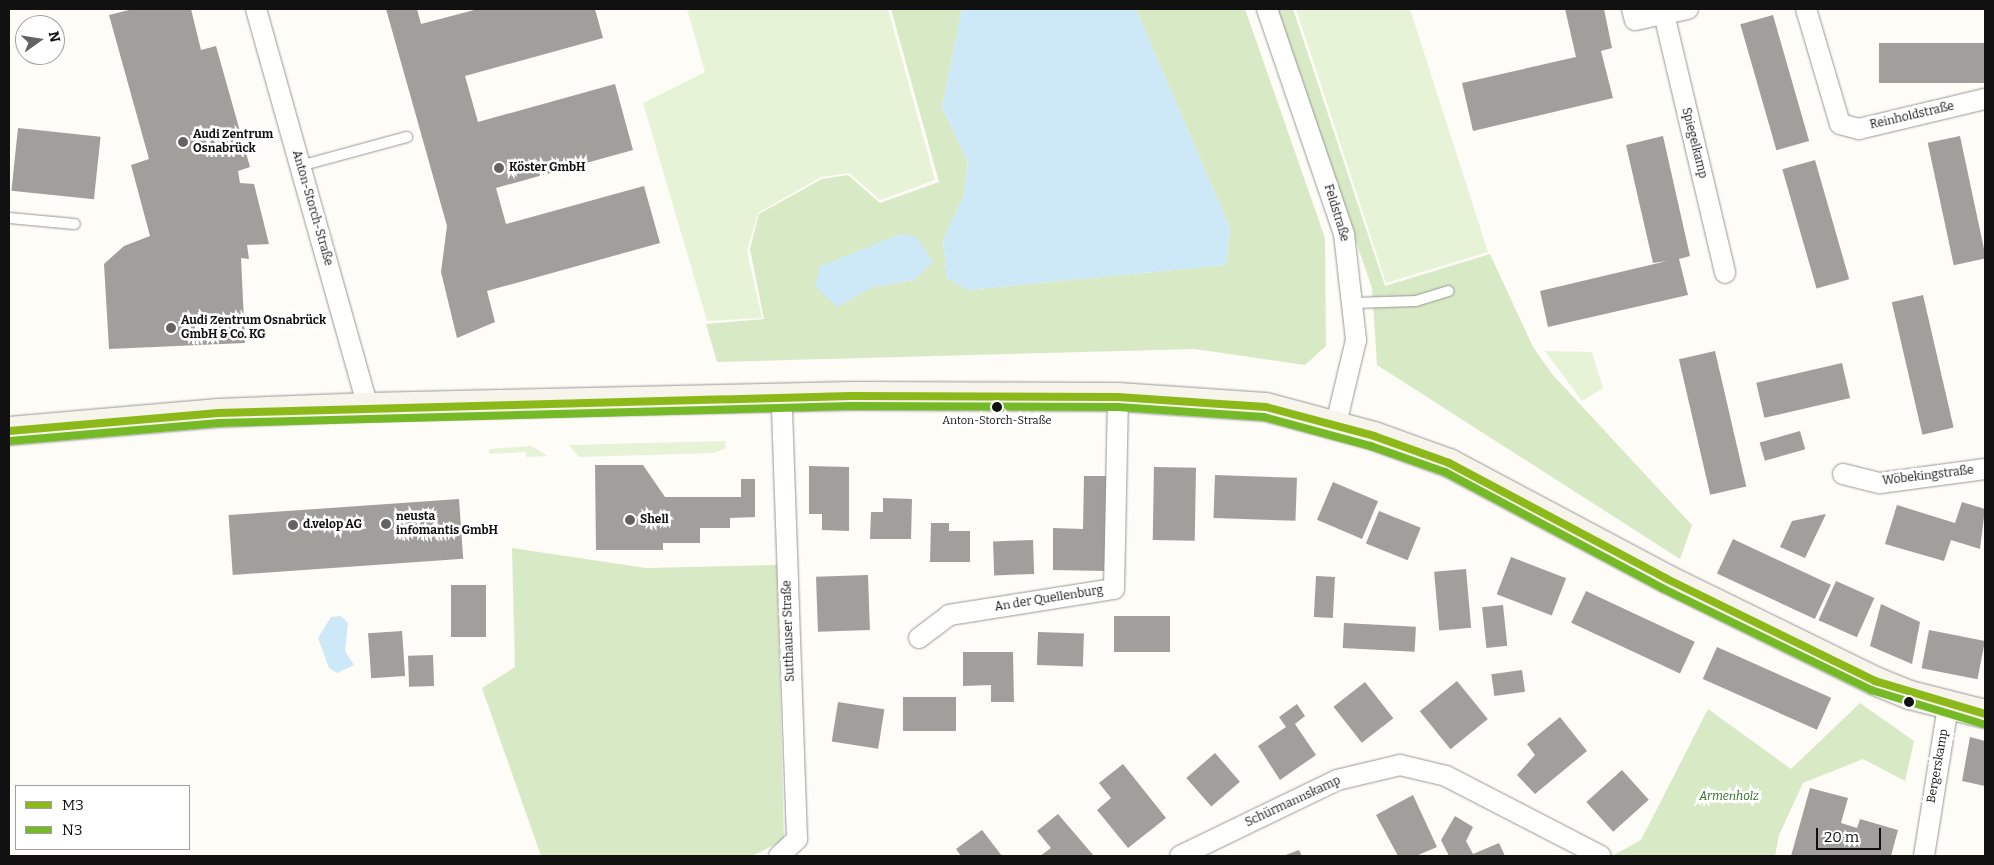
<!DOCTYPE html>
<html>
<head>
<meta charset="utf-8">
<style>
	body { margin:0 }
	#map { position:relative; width:1994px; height:865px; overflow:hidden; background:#fdfcf7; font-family:Bitter,serif }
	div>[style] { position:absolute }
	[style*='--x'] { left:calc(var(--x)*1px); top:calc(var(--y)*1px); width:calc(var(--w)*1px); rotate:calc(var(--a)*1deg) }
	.green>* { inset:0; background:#e7f3d7 }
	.forest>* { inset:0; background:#d8eac5 }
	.water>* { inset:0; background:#cde8f7 }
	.building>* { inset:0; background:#a19f9c; transform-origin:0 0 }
	.roads { filter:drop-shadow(0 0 1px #979795) drop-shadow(0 0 1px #979795) }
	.lane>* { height:10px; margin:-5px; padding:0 5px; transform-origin:5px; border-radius:5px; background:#fffffe }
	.street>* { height:20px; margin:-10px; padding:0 10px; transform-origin:10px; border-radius:10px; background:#fffffe }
	.secondary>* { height:28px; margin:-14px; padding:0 14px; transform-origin:14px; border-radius:14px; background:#f6f4eb }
	.bus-1>* { height:8px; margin:-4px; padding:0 4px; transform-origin:4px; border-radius:4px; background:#8db819 }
	.bus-2>* { height:8px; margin:-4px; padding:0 4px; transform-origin:4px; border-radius:4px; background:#75b926 }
	.dots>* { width:14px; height:14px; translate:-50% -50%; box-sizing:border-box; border:2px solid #fff; border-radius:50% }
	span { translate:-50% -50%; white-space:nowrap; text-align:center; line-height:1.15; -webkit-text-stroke:5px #fff; paint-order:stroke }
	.bus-label { font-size:11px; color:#111 }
	.street-label { font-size:12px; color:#111 }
	.poi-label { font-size:12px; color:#111; font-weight:700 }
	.left { translate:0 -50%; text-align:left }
	.park-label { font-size:12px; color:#2f6b1f; font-style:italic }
	.frame { position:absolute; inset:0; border:10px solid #111; pointer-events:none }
	.legend { position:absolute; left:15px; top:785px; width:175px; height:65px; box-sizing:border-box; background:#fff; border:1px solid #a0a0a0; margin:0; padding:6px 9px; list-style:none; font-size:15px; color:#111 }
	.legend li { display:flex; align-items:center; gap:10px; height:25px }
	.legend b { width:25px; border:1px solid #a0a0a0 }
	.north { position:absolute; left:15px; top:15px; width:50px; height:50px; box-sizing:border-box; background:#fff; border:1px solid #a0a0a0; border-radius:50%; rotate:77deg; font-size:14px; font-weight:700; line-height:20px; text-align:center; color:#111 }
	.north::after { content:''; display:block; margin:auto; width:18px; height:22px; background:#646362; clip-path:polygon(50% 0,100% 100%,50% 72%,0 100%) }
	.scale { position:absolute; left:1816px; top:828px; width:65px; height:22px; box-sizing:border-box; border:2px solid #111; border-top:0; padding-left:6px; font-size:15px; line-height:18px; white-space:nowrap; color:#111; -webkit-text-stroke:4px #fff; paint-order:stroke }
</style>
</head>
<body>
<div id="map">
	<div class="green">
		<i style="clip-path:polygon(687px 9px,888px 9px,935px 180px,880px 200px,849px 173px,821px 177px,758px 213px,747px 251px,762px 318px,707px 321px,643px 103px,705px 72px)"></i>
		<i style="clip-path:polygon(1296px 9px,1410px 9px,1488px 252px,1386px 283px)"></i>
		<i style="clip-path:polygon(1545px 351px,1592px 352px,1603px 388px,1582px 401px)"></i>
		<i style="clip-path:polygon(725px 441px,726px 448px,714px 453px,579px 457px,569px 445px)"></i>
		<i style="clip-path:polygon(531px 446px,548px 456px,526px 457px,526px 452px,489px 454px,489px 449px)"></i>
	</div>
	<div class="forest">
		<i style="clip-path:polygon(evenodd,891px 9px,962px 9px,942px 107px,968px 162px,964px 195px,943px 240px,947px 278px,968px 290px,1226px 265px,1230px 228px,1136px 9px,1245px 9px,1325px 238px,1326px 346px,1305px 365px,1195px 349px,717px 362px,706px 324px,764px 319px,750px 249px,759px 214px,822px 179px,848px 175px,880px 203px,939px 182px,891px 9px,933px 262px,914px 280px,873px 287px,933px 262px)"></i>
		<i style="clip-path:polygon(1276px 9px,1293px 9px,1385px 286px,1490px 254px,1533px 347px,1552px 374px,1692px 525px,1680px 559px,1377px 365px,1372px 288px)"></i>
		<i style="clip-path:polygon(512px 548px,646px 568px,777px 565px,784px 840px,752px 856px,541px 856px,482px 688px,515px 667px)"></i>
		<i style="clip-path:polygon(1860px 703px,1914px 741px,1905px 781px,1863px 759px,1803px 783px,1779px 835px,1775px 856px,1612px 856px,1641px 840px,1708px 709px,1791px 769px)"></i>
	</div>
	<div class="water">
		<i style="clip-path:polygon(962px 9px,1136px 9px,1230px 228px,1226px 265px,968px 290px,947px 278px,943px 240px,964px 195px,968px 162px,942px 107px)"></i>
		<i style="clip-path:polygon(901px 234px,916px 237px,933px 262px,914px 280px,873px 287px,837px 307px,815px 286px,820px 266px)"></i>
		<i style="clip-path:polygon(341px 616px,348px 623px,345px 651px,354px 665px,337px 673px,329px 668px,318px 638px,331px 617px)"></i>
	</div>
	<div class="building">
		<i style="clip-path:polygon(133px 9px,191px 9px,201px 50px,216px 46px,250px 167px,238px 171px,240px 183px,254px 184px,269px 244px,247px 245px,249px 259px,241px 258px,245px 343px,109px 349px,104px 264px,124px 246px,150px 236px,131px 165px,149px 159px,109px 15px)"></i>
		<i style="clip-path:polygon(386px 9px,417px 9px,421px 24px,478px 9px,595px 9px,603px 38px,465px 76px,478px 122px,615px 84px,633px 150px,496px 188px,506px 224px,644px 186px,660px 243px,487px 291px,495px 322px,457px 338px,441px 272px,447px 226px)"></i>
		<i style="clip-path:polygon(1565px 9px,1604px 9px,1612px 48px,1601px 51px,1613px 98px,1473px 131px,1462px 83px,1576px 57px)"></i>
		<i style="left:1773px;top:15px;width:131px;height:34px;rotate:74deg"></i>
		<i style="left:1985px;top:43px;width:40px;height:106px;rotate:90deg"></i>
		<i style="left:18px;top:128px;width:83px;height:63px;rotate:6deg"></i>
		<i style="clip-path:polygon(1663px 136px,1690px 256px,1679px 259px,1688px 295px,1548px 327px,1540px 291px,1667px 261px,1653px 263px,1626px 145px)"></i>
		<i style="left:1960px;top:136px;width:125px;height:33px;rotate:78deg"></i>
		<i style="left:1815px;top:160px;width:124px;height:34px;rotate:74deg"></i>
		<i style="left:1923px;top:295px;width:136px;height:32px;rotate:77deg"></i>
		<i style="left:1715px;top:351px;width:139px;height:37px;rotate:77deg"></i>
		<i style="left:1842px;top:363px;width:36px;height:88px;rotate:77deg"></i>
		<i style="left:1800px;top:431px;width:19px;height:42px;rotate:74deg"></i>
		<i style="clip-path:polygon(595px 465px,643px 465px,665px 497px,741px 497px,741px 479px,755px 479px,755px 517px,730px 518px,730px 528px,700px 528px,700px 543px,663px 543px,663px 550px,596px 550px)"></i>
		<i style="clip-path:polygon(809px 466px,849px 467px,849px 531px,822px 530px,822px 514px,809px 514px)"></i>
		<i style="left:1154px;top:467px;width:42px;height:73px;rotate:1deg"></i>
		<i style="left:1215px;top:475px;width:82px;height:43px;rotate:2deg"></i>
		<i style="clip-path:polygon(1084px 476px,1107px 476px,1105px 571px,1053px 570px,1053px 528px,1083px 529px)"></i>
		<i style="left:1333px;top:482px;width:49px;height:41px;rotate:23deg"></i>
		<i style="clip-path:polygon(883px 498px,912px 499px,911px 539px,870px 539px,871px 512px,883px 512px)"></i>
		<i style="left:459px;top:499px;width:60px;height:231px;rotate:86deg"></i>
		<i style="clip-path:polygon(1962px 502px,1985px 509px,1980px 549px,1951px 540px,1944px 561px,1885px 544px,1897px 505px,1955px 523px)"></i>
		<i style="left:1379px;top:511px;width:45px;height:35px;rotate:22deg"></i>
		<i style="clip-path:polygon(1826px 514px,1805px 558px,1780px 547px,1792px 521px)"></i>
		<i style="clip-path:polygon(931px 523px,949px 523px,949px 531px,970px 531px,970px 562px,930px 562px)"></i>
		<i style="left:1733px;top:539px;width:108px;height:38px;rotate:25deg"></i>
		<i style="left:1033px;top:540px;width:34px;height:40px;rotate:88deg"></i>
		<i style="left:1511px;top:557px;width:59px;height:40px;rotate:21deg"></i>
		<i style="left:1466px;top:569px;width:59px;height:32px;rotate:85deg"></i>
		<i style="left:868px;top:575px;width:55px;height:52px;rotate:88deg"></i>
		<i style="left:1316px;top:576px;width:19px;height:41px;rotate:3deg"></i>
		<i style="left:1836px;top:581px;width:42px;height:43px;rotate:24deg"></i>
		<i style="left:451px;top:585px;width:35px;height:52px"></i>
		<i style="left:1586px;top:591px;width:120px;height:35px;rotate:25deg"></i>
		<i style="clip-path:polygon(1881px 604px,1920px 622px,1912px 664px,1870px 646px)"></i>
		<i style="left:1503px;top:605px;width:41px;height:21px;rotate:84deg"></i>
		<i style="left:1114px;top:616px;width:56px;height:36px"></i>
		<i style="left:1344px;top:623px;width:72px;height:25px;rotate:3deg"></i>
		<i style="left:1929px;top:630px;width:57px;height:39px;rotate:11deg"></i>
		<i style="left:402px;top:631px;width:45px;height:34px;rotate:86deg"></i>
		<i style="left:1038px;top:632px;width:46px;height:33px;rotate:2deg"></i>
		<i style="left:1717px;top:647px;width:125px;height:35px;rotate:24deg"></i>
		<i style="clip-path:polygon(963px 652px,1013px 652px,1014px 702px,991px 702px,991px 685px,963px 686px)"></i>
		<i style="left:433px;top:655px;width:31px;height:25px;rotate:88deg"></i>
		<i style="left:1522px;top:670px;width:22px;height:31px;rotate:82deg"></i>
		<i style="left:1457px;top:681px;width:49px;height:48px;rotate:51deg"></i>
		<i style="left:1365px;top:682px;width:46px;height:40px;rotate:52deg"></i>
		<i style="left:956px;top:697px;width:34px;height:53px;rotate:90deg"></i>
		<i style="left:838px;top:702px;width:47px;height:40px;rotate:9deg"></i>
		<i style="clip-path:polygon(1297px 704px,1305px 716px,1295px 724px,1316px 755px,1280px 780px,1258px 746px,1286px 727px,1279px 717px)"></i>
		<i style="clip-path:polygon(1560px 717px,1587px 751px,1535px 794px,1517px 775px,1535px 755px,1527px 744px)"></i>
		<i style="clip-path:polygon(1970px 737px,1985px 741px,1985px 786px,1962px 781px)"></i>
		<i style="left:1215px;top:753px;width:38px;height:38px;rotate:49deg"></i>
		<i style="clip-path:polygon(1123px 764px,1166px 818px,1128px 848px,1097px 810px,1111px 798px,1099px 783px)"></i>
		<i style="left:1622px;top:770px;width:40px;height:48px;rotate:48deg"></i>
		<i style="clip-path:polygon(1810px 788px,1848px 798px,1841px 823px,1857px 828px,1860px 819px,1898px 830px,1891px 856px,1791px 856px)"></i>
		<i style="clip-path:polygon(1413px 795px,1437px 847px,1416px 856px,1398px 856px,1376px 815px)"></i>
		<i style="clip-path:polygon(1058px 814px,1094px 856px,1040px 856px,1051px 848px,1037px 831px)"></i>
		<i style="clip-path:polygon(1455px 816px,1473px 827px,1466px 841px,1473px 854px,1499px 843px,1505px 856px,1449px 856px,1441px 840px)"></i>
		<i style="clip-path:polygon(982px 830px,1002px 856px,961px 856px,956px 849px)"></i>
		<i style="clip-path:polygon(1299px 850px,1302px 856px,1283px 856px)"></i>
	</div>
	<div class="roads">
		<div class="lane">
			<i style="--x:300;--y:166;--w:111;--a:-15.2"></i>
			<i style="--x:9;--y:218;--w:66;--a:5.2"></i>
			<i style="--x:1354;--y:303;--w:62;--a:-1.8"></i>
			<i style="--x:1416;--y:301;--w:34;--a:-17"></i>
		</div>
		<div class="street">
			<i style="--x:256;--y:9;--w:413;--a:74.3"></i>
			<i style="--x:1267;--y:9;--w:238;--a:71.1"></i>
			<i style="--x:1344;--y:234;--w:107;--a:83.5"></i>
			<i style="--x:1356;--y:340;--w:86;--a:103.4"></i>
			<i style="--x:1632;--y:9;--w:11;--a:75"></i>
			<i style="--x:1635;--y:20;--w:54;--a:-11.7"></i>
			<i style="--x:1806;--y:9;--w:120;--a:73.5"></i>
			<i style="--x:1840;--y:124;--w:20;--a:15"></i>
			<i style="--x:1859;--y:129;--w:130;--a:-13.4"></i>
			<i style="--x:1664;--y:14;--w:266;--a:76.7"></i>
			<i style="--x:1843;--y:474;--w:38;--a:14"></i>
			<i style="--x:1880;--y:483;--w:106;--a:-7.6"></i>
			<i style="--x:919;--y:638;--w:38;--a:-37"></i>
			<i style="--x:949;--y:615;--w:167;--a:-9"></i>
			<i style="--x:1114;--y:589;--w:192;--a:-88.8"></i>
			<i style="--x:779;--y:856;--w:25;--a:-43"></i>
			<i style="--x:797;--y:839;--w:440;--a:-92"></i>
			<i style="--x:1180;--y:856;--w:174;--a:-25.8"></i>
			<i style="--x:1337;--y:780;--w:65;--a:-13.4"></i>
			<i style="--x:1400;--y:765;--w:47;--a:13.4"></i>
			<i style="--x:1446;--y:776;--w:174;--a:27.3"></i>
			<i style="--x:1924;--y:856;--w:152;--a:-80.9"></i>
		</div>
		<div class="secondary">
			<i style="--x:9;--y:431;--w:210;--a:-4.9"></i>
			<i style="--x:218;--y:413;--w:150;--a:-2.3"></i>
			<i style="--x:368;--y:407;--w:483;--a:-1.3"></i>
			<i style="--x:851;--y:396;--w:267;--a:0.2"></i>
			<i style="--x:1118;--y:397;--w:148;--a:3.9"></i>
			<i style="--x:1266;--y:407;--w:112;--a:15"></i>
			<i style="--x:1374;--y:436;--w:80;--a:19.8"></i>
			<i style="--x:1449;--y:463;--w:247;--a:28"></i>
			<i style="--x:1667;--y:579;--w:232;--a:26.1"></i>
			<i style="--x:1875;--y:681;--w:38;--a:22"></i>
			<i style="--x:1910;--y:695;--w:77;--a:14.2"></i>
		</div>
	</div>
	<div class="bus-1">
		<i style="--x:9;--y:431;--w:210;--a:-4.9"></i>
		<i style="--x:218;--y:413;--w:633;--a:-1.54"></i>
		<i style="--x:851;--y:396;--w:267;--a:0.2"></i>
		<i style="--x:1118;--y:397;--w:148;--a:3.9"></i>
		<i style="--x:1266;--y:407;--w:112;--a:15"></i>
		<i style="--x:1374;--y:436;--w:80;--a:19.8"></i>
		<i style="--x:1449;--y:463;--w:247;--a:28"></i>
		<i style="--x:1667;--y:579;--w:232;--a:26.1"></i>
		<i style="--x:1875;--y:681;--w:115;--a:16.7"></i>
	</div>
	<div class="bus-2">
		<i style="--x:10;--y:441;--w:210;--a:-4.9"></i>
		<i style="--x:219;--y:423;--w:632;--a:-1.54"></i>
		<i style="--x:851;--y:406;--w:267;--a:0.2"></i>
		<i style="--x:1118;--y:407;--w:146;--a:3.9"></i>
		<i style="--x:1264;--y:417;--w:111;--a:15.2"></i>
		<i style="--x:1371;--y:446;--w:78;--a:19.4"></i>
		<i style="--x:1445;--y:472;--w:246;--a:28.1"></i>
		<i style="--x:1662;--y:588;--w:233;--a:26"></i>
		<i style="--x:1871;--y:690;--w:117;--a:16.9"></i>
	</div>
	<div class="dots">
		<i style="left:183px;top:142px;background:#646362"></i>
		<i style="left:499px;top:168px;background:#646362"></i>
		<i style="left:171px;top:328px;background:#646362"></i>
		<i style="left:997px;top:407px;background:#111"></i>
		<i style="left:630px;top:520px;background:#646362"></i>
		<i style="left:386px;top:524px;background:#646362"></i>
		<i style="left:293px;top:525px;background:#646362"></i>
		<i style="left:1909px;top:702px;background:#111"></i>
	</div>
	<div class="bus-label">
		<span style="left:997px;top:421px">Anton-Storch-Straße</span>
	</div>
	<div class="street-label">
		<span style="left:1912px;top:116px;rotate:-13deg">Reinholdstraße</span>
		<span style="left:1694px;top:143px;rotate:76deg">Spiegelkamp</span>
		<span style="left:312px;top:208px;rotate:74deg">Anton-Storch-Straße</span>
		<span style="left:1336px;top:213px;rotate:73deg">Feldstraße</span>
		<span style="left:1928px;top:476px;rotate:-7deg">Wöbekingstraße</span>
		<span style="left:1049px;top:599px;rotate:-9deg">An der Quellenburg</span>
		<span style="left:789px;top:631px;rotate:-92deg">Sutthauser Straße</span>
		<span style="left:1938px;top:766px;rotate:-80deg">Bergerskamp</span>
		<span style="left:1293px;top:802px;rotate:-25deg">Schürmannskamp</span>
	</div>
	<div class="poi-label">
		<span class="left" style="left:193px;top:142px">Audi Zentrum<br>Osnabrück</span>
		<span class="left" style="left:509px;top:168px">Köster GmbH</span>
		<span class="left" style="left:181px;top:328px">Audi Zentrum Osnabrück<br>GmbH &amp; Co. KG</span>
		<span class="left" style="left:396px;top:524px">neusta<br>infomantis GmbH</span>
		<span class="left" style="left:640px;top:520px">Shell</span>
		<span class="left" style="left:303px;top:525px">d.velop AG</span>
	</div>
	<div class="park-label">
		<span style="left:1729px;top:797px">Armenholz</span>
	</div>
	<div class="frame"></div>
	<ul class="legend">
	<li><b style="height:6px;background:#8db819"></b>M3</li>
	<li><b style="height:6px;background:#75b926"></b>N3</li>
	</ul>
	<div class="north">N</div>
	<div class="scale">20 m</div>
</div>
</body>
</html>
